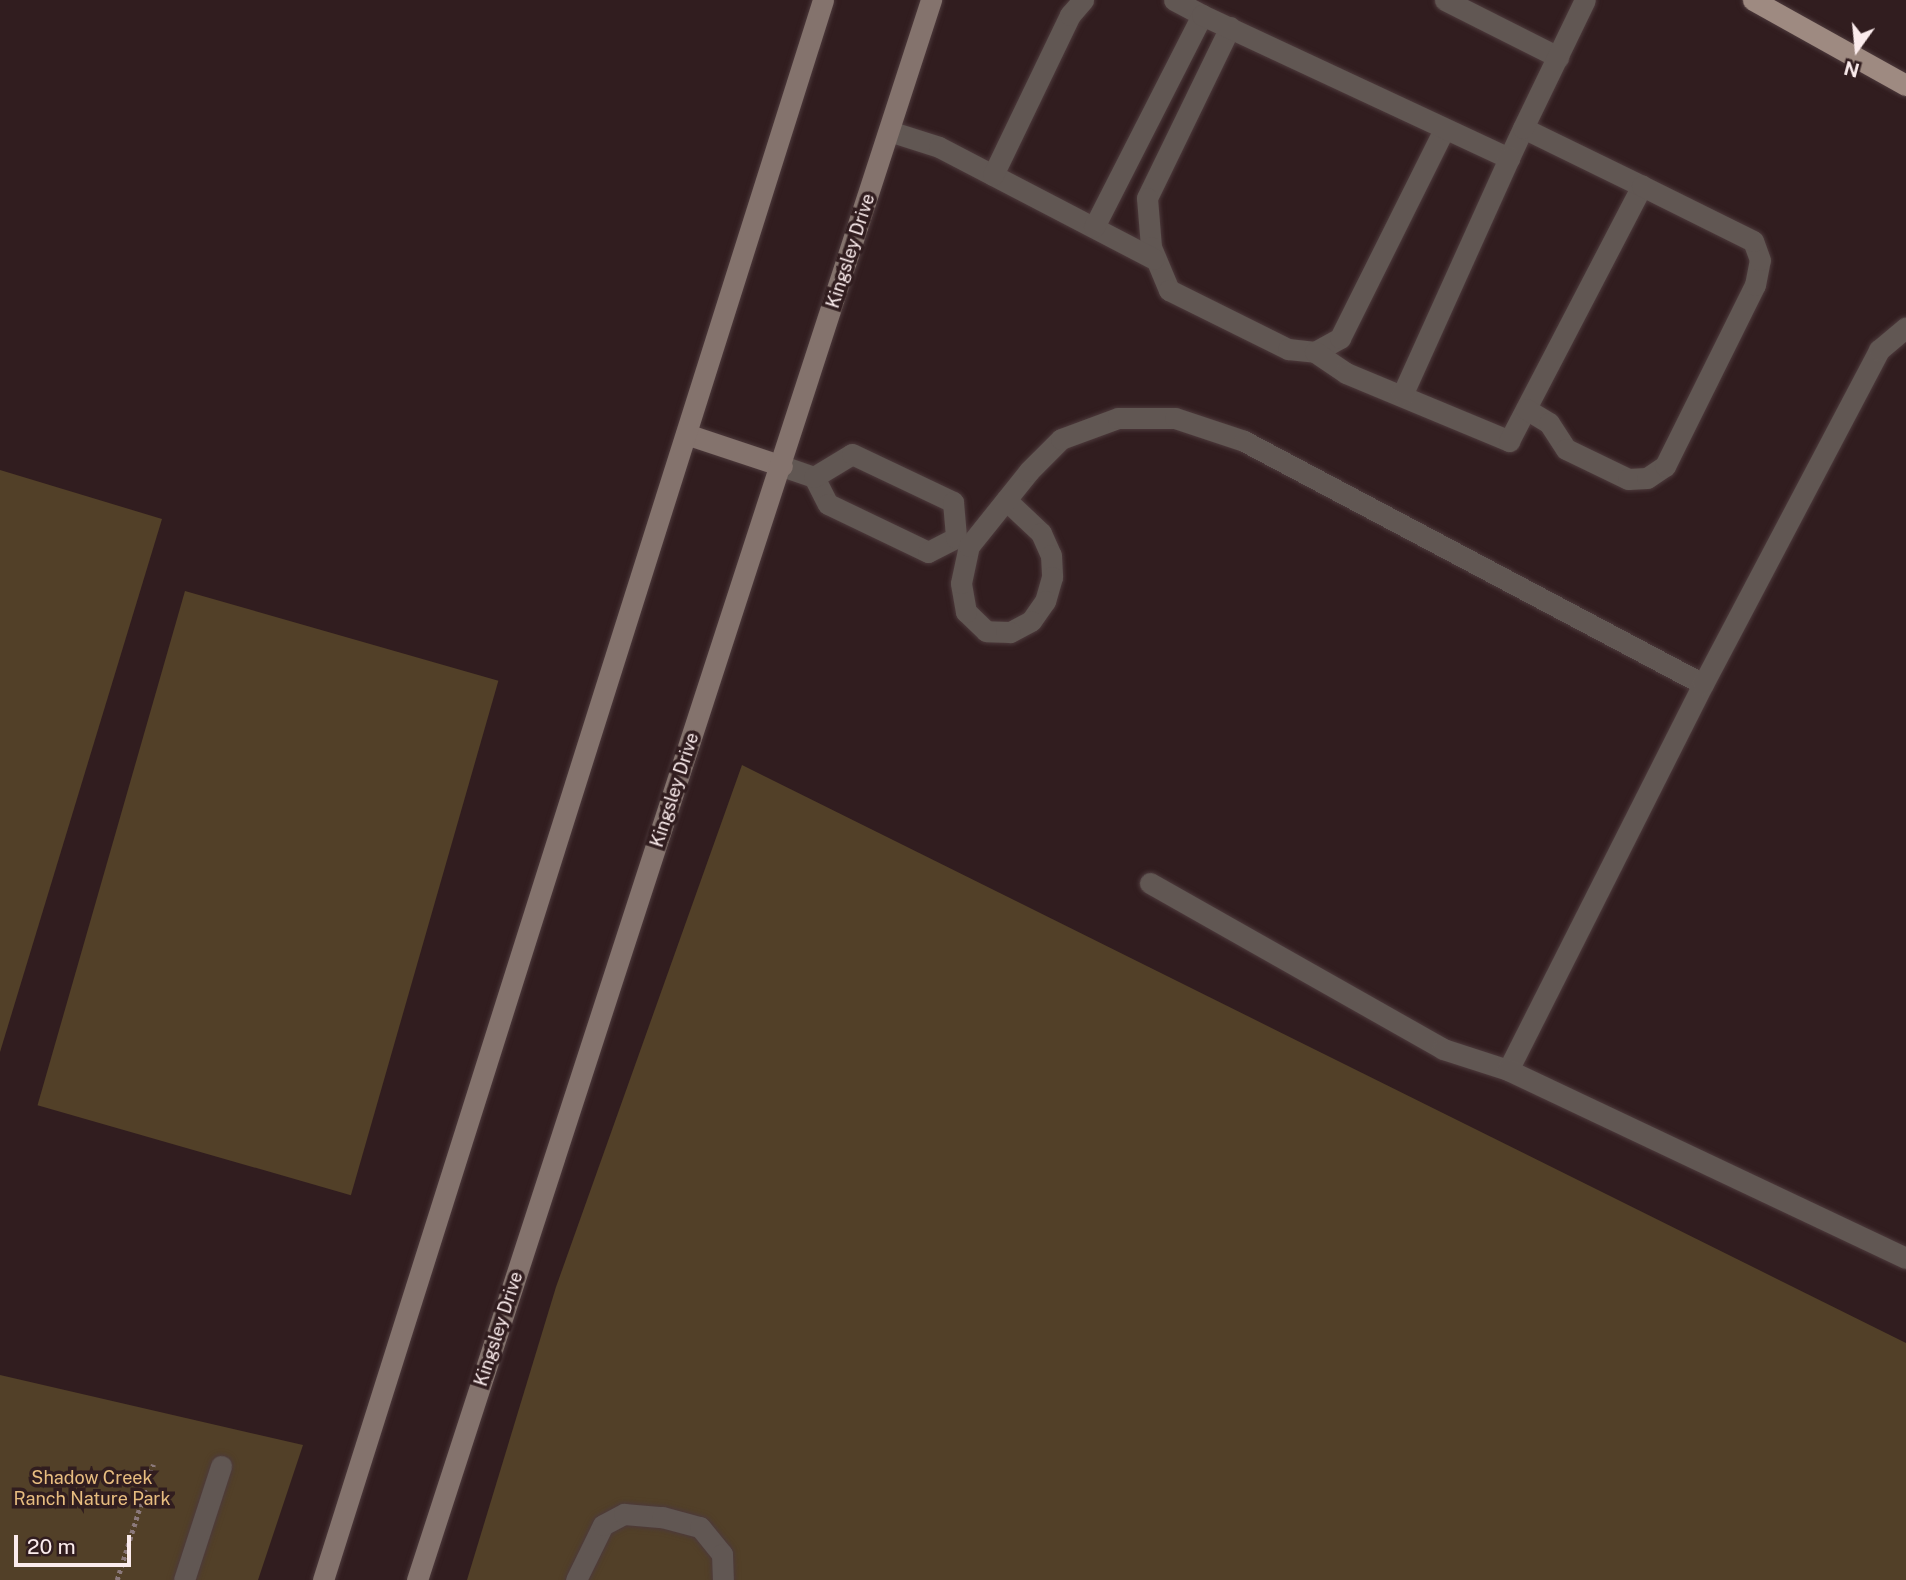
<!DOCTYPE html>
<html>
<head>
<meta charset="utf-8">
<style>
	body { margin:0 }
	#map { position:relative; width:1906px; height:1580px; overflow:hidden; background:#311d1f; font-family:"Public Sans",sans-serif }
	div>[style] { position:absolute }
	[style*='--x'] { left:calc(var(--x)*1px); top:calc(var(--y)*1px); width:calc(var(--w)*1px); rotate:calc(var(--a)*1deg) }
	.green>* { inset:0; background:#524028; transform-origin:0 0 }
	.path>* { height:4.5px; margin-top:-2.25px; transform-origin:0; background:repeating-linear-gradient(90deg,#8b797b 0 3.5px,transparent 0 7px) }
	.roads { filter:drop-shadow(0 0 2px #4d3a3c) drop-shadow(0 0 2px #4d3a3c) }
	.lane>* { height:21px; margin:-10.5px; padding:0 10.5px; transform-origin:10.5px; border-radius:10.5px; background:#615753 }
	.street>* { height:21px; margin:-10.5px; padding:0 10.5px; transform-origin:10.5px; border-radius:10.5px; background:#615753 }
	.secondary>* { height:21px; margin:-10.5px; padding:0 10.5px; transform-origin:10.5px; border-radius:10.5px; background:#84736d }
	.primary>* { height:21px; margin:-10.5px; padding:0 10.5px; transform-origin:10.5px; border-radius:10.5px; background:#9e8a81 }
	span { translate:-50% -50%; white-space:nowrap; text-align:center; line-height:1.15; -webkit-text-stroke:7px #311d1f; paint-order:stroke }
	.street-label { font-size:18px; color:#fbeced }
	.park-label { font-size:18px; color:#e8bd80 }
	.north { position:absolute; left:1822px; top:14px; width:70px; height:70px; -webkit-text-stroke:5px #311d1f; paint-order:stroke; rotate:195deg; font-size:19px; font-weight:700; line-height:28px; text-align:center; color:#fbeced }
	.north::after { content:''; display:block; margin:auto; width:24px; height:32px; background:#fbeced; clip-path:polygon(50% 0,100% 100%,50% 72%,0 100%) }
	.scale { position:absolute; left:14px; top:1535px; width:117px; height:32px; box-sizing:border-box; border:4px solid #fbeced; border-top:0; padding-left:9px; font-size:21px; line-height:24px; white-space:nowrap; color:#fbeced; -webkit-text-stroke:5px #311d1f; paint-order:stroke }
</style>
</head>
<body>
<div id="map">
	<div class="green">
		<i style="clip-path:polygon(0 470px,162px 519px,0 1052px)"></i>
		<i style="left:185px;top:591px;width:326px;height:535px;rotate:16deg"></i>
		<i style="clip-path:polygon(742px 765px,1906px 1343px,1906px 1580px,467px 1580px,556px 1287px)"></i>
		<i style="clip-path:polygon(0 1375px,303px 1445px,258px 1580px,0 1580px)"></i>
	</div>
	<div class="path">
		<i style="--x:117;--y:1580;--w:121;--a:-72.6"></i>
	</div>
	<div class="roads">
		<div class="lane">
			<i style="--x:1174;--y:0;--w:32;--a:28"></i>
			<i style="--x:1445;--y:0;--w:127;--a:26.8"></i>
			<i style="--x:1230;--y:27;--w:190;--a:115.9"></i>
			<i style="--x:1147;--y:198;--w:49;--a:85.3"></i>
			<i style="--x:1151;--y:247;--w:47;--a:67.3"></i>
			<i style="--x:1169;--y:290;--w:133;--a:26.4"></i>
			<i style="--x:1288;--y:349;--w:27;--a:6"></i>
			<i style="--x:1315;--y:352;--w:29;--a:-29"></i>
			<i style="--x:1340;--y:338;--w:233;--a:-63.5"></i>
			<i style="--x:889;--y:131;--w:52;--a:17.7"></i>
			<i style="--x:939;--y:147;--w:242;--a:27.5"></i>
			<i style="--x:993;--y:175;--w:178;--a:-64.3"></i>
			<i style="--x:1070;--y:15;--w:20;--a:-49"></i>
			<i style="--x:1094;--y:227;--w:238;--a:-63"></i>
			<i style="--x:1202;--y:15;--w:339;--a:25"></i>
			<i style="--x:1509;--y:158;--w:33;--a:-65"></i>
			<i style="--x:1315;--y:352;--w:37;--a:34"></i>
			<i style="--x:1346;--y:373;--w:177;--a:22.6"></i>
			<i style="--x:1509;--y:441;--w:288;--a:-62.5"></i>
			<i style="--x:1642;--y:186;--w:132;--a:-154"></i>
			<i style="--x:1523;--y:128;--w:142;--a:-64.2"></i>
			<i style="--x:1403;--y:393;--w:258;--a:-65.7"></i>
			<i style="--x:1526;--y:409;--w:27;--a:31"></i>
			<i style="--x:1549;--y:423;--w:31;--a:57"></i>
			<i style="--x:1566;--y:449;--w:69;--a:25.8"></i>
			<i style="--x:1628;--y:479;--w:19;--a:-3"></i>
			<i style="--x:1647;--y:478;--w:22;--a:-34"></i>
			<i style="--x:1665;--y:466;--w:202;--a:-63.6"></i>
			<i style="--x:1755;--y:285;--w:25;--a:-79"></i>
			<i style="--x:1760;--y:260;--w:20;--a:-110"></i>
			<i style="--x:1753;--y:241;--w:124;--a:-153.6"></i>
			<i style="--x:1150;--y:883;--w:337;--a:29.5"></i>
			<i style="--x:1443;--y:1049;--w:68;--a:17.9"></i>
			<i style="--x:184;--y:1580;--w:120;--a:-72"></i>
			<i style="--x:576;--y:1580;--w:61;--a:-63.9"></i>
			<i style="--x:603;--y:1525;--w:24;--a:-28"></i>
			<i style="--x:624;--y:1514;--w:38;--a:5"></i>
			<i style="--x:662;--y:1517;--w:39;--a:15"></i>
			<i style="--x:700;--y:1527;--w:35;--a:51"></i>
			<i style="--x:722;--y:1554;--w:26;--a:88"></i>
		</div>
		<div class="street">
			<i style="--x:782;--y:466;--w:34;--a:19"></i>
			<i style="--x:814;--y:477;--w:30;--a:63"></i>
			<i style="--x:828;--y:504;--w:111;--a:25.6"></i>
			<i style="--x:928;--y:552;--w:31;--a:-27"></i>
			<i style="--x:814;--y:477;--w:44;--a:-31.2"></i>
			<i style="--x:852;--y:454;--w:112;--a:25.4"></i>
			<i style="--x:953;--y:502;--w:36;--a:85"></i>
			<i style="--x:1006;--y:500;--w:48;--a:43.3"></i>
			<i style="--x:1041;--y:533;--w:24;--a:66"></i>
			<i style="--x:1051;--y:555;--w:22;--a:87"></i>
			<i style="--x:1052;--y:577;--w:25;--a:106"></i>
			<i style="--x:1045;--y:601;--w:24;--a:125"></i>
			<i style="--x:1031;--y:621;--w:24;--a:152"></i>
			<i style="--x:1010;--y:632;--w:24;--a:-178"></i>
			<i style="--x:986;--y:631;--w:28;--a:-136"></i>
			<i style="--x:966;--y:612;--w:29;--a:-100"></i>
			<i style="--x:961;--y:583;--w:38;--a:-78"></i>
			<i style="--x:969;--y:546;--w:96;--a:-51.3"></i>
			<i style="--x:1029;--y:471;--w:45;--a:-45"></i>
			<i style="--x:1061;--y:439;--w:61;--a:-20.2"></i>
			<i style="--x:1118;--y:418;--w:57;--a:0"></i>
			<i style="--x:1175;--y:418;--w:73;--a:18.4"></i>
			<i style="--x:1244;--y:441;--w:519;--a:27.9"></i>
			<i style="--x:1703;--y:684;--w:432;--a:116.8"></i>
			<i style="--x:1508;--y:1070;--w:440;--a:25.3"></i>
			<i style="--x:1703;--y:684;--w:378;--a:-62.2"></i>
			<i style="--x:1879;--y:350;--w:35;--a:-40"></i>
		</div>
		<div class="secondary">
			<i style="--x:686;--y:434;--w:101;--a:18.4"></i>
			<i style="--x:323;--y:1580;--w:1657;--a:-72.44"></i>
			<i style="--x:417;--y:1580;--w:1662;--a:-71.98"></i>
		</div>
		<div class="primary">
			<i style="--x:1753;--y:0;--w:175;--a:29.1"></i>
		</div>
	</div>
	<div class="street-label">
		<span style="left:851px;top:251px;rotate:-72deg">Kingsley Drive</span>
		<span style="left:675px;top:790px;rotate:-72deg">Kingsley Drive</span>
		<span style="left:499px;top:1329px;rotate:-72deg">Kingsley Drive</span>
	</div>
	<div class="park-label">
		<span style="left:92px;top:1489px">Shadow Creek<br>Ranch Nature Park</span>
	</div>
	<div class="north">N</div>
	<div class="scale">20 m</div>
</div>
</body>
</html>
